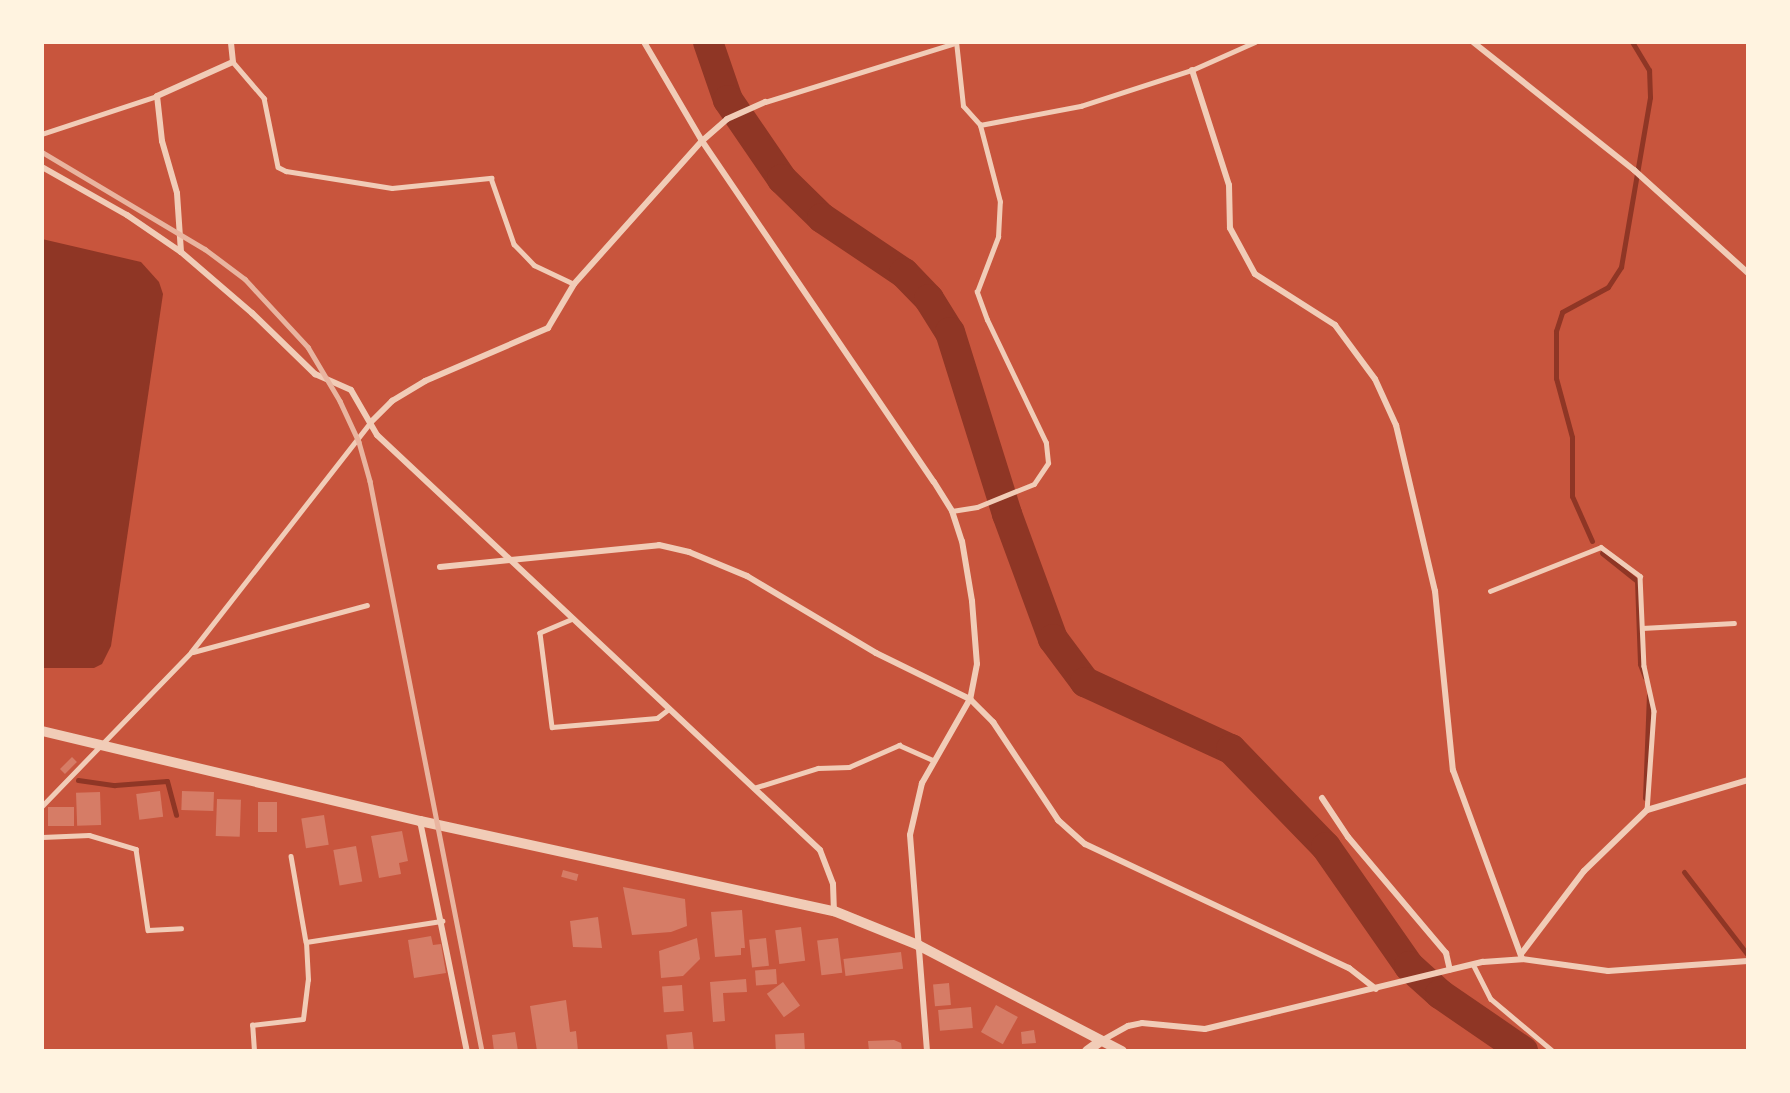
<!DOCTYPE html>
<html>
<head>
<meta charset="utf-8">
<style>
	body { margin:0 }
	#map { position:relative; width:1790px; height:1093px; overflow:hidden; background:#c8553d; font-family:"PT Sans",sans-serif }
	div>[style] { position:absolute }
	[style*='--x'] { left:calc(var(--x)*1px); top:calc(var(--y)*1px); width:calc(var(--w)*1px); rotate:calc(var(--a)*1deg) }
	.water>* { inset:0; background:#8f3625 }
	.stream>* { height:5px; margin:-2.5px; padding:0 2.5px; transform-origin:2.5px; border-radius:2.5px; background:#8f3625 }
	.river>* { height:30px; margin:-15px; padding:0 15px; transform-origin:15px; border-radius:15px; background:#8f3625 }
	.building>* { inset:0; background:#d67c66; transform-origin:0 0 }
	.service>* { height:4.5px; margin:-2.25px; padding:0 2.25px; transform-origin:2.25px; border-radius:2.25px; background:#f1ccb7 }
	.minor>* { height:6px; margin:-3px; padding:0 3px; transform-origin:3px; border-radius:3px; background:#f1ccb7 }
	.tertiary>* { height:10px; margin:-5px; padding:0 5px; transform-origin:5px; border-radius:5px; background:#f1ccb7 }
	.rail>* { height:4.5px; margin:-2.25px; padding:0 2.25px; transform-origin:2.25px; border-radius:2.25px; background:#e9b49f }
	span { translate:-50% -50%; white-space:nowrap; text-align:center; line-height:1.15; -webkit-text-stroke:4.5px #fff3e0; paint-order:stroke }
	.frame { position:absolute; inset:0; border:44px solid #fff3e0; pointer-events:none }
</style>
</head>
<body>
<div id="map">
	<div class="water">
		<i style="clip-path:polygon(42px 239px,141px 262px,159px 282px,163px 294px,111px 646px,102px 664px,94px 668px,42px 668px)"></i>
	</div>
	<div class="stream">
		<i style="--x:1592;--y:541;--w:49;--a:-114"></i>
		<i style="--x:1572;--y:496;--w:59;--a:-90"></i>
		<i style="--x:1572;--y:437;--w:61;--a:-105.2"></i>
		<i style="--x:1556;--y:378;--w:47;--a:-90"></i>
		<i style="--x:1556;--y:331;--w:20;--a:-72"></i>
		<i style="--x:1562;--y:312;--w:52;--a:-28.5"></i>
		<i style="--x:1608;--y:287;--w:24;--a:-57"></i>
		<i style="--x:1621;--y:267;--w:172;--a:-80.3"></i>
		<i style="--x:1650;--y:97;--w:27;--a:-92"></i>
		<i style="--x:1649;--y:70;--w:33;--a:-121"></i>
		<i style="--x:1602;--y:553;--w:45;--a:38.7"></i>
		<i style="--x:1637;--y:581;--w:83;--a:87.9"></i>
		<i style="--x:1640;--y:664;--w:14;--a:69"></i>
		<i style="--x:78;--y:780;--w:37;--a:8"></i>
		<i style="--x:115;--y:785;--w:52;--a:-4.4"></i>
		<i style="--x:167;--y:781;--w:35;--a:75"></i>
		<i style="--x:1645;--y:798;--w:103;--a:-87.8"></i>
		<i style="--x:1684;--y:872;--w:105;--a:52.4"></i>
	</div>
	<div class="river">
		<i style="--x:708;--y:42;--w:61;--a:71"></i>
		<i style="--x:728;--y:100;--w:96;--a:55.6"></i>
		<i style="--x:782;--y:179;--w:56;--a:44.3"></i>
		<i style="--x:822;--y:218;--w:99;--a:33.9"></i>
		<i style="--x:904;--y:273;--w:36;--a:46"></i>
		<i style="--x:929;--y:299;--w:39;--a:58"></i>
		<i style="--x:950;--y:332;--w:191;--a:72.6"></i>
		<i style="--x:1007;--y:514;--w:133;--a:69.8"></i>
		<i style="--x:1053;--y:639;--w:54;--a:53.3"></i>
		<i style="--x:1085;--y:682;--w:161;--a:24.7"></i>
		<i style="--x:1231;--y:749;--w:136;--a:45.9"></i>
		<i style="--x:1326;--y:847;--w:145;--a:55.1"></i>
		<i style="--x:1409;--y:966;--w:42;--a:42.1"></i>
		<i style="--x:1440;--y:994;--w:101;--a:34.5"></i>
	</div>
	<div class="building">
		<i style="left:72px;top:757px;width:7px;height:17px;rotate:45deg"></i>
		<i style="left:160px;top:791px;width:26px;height:24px;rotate:83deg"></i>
		<i style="left:182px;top:791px;width:32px;height:19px;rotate:2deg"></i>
		<i style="left:100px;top:792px;width:33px;height:24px;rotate:88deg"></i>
		<i style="left:217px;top:799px;width:24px;height:37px;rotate:2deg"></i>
		<i style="left:258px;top:802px;width:19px;height:30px"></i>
		<i style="left:48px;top:807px;width:26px;height:19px"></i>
		<i style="left:324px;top:815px;width:30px;height:23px;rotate:81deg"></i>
		<i style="clip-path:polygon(402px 831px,408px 861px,399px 863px,401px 874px,379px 878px,371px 836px)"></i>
		<i style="left:356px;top:846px;width:36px;height:23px;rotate:80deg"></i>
		<i style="left:563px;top:870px;width:16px;height:7px;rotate:15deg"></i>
		<i style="clip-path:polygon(623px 887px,685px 899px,687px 926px,671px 932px,632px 935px)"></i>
		<i style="clip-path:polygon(742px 910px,745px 948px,741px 948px,741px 955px,715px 957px,711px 912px)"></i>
		<i style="clip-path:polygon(598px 917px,602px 948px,573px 947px,570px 921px)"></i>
		<i style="left:801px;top:927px;width:34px;height:26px;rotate:83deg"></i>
		<i style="clip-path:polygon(431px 936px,433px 945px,441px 944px,446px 973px,414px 978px,408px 940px)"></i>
		<i style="clip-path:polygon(697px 938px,700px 959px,683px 976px,661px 978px,659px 951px)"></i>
		<i style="left:766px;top:938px;width:28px;height:17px;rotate:84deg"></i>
		<i style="left:838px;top:938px;width:35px;height:21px;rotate:83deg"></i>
		<i style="left:901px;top:952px;width:17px;height:58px;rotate:83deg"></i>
		<i style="left:776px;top:969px;width:15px;height:21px;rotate:86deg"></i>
		<i style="clip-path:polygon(746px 979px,747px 992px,723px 993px,725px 1021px,713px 1022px,710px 982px)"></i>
		<i style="left:783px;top:982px;width:29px;height:20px;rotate:54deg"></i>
		<i style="left:949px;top:983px;width:22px;height:16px;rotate:85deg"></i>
		<i style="left:682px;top:985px;width:26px;height:20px;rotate:86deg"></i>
		<i style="clip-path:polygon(566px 1000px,570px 1032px,576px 1031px,578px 1051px,537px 1051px,530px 1006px)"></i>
		<i style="left:996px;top:1005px;width:25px;height:31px;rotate:29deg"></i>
		<i style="left:971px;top:1007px;width:21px;height:33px;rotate:85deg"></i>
		<i style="clip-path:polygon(1034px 1030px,1036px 1043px,1022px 1044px,1021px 1032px)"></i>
		<i style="clip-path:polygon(515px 1032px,518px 1051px,494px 1051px,492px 1035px)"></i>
		<i style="left:692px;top:1032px;width:18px;height:26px;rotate:84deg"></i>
		<i style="left:804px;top:1033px;width:18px;height:29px;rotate:87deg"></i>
		<i style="clip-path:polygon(894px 1040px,901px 1043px,902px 1051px,869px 1051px,868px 1041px)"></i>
	</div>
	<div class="service">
		<i style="--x:233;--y:62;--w:48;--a:49.3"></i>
		<i style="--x:264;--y:98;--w:70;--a:78.5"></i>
		<i style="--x:278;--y:167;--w:9;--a:27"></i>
		<i style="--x:286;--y:171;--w:107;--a:9.1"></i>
		<i style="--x:392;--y:188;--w:100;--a:-5.8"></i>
		<i style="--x:491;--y:178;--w:70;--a:70.8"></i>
		<i style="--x:514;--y:244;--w:29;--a:46"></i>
		<i style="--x:534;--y:265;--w:44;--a:25.4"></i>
		<i style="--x:765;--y:102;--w:200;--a:-17.2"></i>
		<i style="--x:980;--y:125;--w:103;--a:-10.7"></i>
		<i style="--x:1081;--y:106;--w:117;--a:-18"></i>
		<i style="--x:1192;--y:70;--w:69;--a:-24"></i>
		<i style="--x:42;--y:134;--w:121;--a:-18.3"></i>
		<i style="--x:952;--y:511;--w:25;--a:-9"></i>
		<i style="--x:977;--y:507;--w:61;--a:-22"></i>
		<i style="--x:1034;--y:484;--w:25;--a:-56"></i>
		<i style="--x:1048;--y:463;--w:20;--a:-96"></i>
		<i style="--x:1046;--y:443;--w:136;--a:-115.6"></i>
		<i style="--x:987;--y:320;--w:30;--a:-110"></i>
		<i style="--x:977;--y:292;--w:59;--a:-69.1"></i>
		<i style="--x:998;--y:237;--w:35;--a:-87"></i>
		<i style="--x:1000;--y:202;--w:80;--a:-104.6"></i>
		<i style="--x:980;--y:125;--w:25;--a:-132"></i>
		<i style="--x:963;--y:106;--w:64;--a:-96.2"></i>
		<i style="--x:1490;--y:591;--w:119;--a:-21.6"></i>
		<i style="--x:1601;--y:547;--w:49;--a:36.6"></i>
		<i style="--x:1640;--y:576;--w:90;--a:87.5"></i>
		<i style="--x:1644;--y:666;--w:46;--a:77.5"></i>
		<i style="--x:1654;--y:711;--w:99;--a:94"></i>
		<i style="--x:573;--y:619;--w:36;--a:157"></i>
		<i style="--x:540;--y:633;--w:95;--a:82.7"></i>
		<i style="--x:552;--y:727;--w:105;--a:-4.9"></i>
		<i style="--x:657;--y:718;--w:15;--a:-37"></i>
		<i style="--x:1642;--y:628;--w:92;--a:-3.1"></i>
		<i style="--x:193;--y:652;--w:180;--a:-15.1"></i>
		<i style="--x:754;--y:788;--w:67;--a:-17.4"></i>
		<i style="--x:818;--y:768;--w:31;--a:-2"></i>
		<i style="--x:849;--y:767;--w:55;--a:-23.7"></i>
		<i style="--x:899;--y:745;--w:36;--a:24"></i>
		<i style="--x:42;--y:806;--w:214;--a:-45.9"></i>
		<i style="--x:191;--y:652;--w:292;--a:-52"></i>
		<i style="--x:42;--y:837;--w:47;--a:-2.4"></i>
		<i style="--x:89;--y:835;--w:49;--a:16.6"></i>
		<i style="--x:136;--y:849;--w:82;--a:81.6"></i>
		<i style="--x:148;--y:930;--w:33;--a:-3"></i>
		<i style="--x:291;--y:856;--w:87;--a:80.1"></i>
		<i style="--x:306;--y:942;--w:138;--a:-8.8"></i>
		<i style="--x:1473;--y:964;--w:39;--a:63"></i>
		<i style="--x:1491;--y:999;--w:81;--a:40"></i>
		<i style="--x:254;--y:1051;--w:26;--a:-94"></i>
		<i style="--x:252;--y:1025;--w:51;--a:-6.7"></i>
		<i style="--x:303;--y:1019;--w:39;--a:-83"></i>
		<i style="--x:308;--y:980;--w:38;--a:-93"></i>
	</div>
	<div class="minor">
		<i style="--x:644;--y:42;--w:115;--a:59.6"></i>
		<i style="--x:702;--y:141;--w:412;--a:55.8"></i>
		<i style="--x:934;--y:482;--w:34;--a:58"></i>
		<i style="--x:952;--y:511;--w:32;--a:72"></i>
		<i style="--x:962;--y:541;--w:61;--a:80.5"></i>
		<i style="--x:972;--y:601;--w:63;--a:85.5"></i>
		<i style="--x:977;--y:664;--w:36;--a:101"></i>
		<i style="--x:970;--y:699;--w:97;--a:119.7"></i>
		<i style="--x:922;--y:783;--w:53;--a:103"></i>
		<i style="--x:910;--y:835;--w:217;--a:85.5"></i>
		<i style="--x:1473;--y:42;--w:206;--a:38.5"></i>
		<i style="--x:1634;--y:170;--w:154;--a:42.1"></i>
		<i style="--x:1192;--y:70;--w:121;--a:72.2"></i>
		<i style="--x:1229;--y:185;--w:43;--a:88.7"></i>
		<i style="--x:1230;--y:228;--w:52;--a:61.5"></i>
		<i style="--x:1255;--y:274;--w:95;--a:32.5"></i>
		<i style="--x:1335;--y:325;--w:67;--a:53.5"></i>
		<i style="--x:1375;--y:379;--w:51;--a:65.5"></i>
		<i style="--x:1396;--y:425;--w:171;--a:76.8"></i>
		<i style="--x:1435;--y:591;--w:180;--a:84.3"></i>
		<i style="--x:1453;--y:770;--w:201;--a:69.9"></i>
		<i style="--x:42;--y:167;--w:98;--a:29.5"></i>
		<i style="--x:127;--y:215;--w:65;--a:34.4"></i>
		<i style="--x:181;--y:252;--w:94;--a:40.7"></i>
		<i style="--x:252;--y:313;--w:88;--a:44.1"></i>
		<i style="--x:315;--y:374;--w:39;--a:24"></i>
		<i style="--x:351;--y:390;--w:52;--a:60"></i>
		<i style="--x:377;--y:435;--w:607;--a:43.13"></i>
		<i style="--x:820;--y:850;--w:36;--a:69"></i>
		<i style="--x:833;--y:884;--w:27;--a:88"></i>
		<i style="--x:181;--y:252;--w:59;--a:-93.9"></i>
		<i style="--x:177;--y:193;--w:54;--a:-106.1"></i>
		<i style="--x:162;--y:141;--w:45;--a:-96.3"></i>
		<i style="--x:157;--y:96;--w:83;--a:-24.1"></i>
		<i style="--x:233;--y:62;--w:20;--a:-96"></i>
		<i style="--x:371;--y:422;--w:30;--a:-45"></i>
		<i style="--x:392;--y:401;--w:39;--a:-31"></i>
		<i style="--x:425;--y:381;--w:134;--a:-23.3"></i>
		<i style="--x:548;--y:328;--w:51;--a:-59.4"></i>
		<i style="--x:574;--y:284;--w:192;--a:-48.2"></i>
		<i style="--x:702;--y:141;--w:33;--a:-41"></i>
		<i style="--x:727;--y:119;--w:42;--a:-24.1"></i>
		<i style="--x:440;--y:567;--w:220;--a:-5.7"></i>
		<i style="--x:659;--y:545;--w:31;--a:13"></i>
		<i style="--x:689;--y:552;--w:63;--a:22.5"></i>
		<i style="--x:747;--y:576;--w:150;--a:30.8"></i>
		<i style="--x:876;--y:653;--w:105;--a:26.1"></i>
		<i style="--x:970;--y:699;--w:33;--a:45"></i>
		<i style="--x:993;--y:722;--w:118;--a:56.4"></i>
		<i style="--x:1058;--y:820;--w:36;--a:42"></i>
		<i style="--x:1085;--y:844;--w:292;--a:25.2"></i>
		<i style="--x:1349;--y:968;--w:34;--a:38"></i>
		<i style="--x:1322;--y:798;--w:47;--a:56.3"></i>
		<i style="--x:1348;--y:837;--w:152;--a:49.8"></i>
		<i style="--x:1446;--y:953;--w:17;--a:77"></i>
		<i style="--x:420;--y:821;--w:235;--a:78.5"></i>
		<i style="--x:1521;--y:954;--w:104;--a:-52.8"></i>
		<i style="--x:1584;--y:871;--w:88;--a:-44.1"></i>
		<i style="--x:1647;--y:810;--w:105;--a:-16.5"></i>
		<i style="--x:1101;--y:1041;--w:31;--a:-29"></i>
		<i style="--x:1128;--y:1026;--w:14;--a:-12"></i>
		<i style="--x:1142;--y:1023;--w:63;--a:5.4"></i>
		<i style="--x:1205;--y:1029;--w:286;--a:-13.6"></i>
		<i style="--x:1483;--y:962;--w:39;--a:-4"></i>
		<i style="--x:1522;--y:959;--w:87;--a:7.9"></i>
		<i style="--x:1608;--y:971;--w:140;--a:-4.1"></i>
	</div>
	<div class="tertiary">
		<i style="--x:42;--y:731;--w:389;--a:13.4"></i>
		<i style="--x:420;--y:821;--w:424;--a:12.3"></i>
		<i style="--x:834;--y:911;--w:91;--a:22"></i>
		<i style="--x:918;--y:945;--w:230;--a:27.5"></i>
		<i style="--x:1087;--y:1051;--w:17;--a:-36"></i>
	</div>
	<div class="rail">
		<i style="--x:42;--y:152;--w:190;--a:30.8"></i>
		<i style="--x:205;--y:249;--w:50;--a:36.9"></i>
		<i style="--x:245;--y:279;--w:93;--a:47.2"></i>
		<i style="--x:308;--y:347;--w:63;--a:59.3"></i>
		<i style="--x:340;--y:401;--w:45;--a:65.1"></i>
		<i style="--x:359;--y:442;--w:41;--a:74.2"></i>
		<i style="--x:370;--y:481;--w:581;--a:78.88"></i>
	</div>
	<div class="frame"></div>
</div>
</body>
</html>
